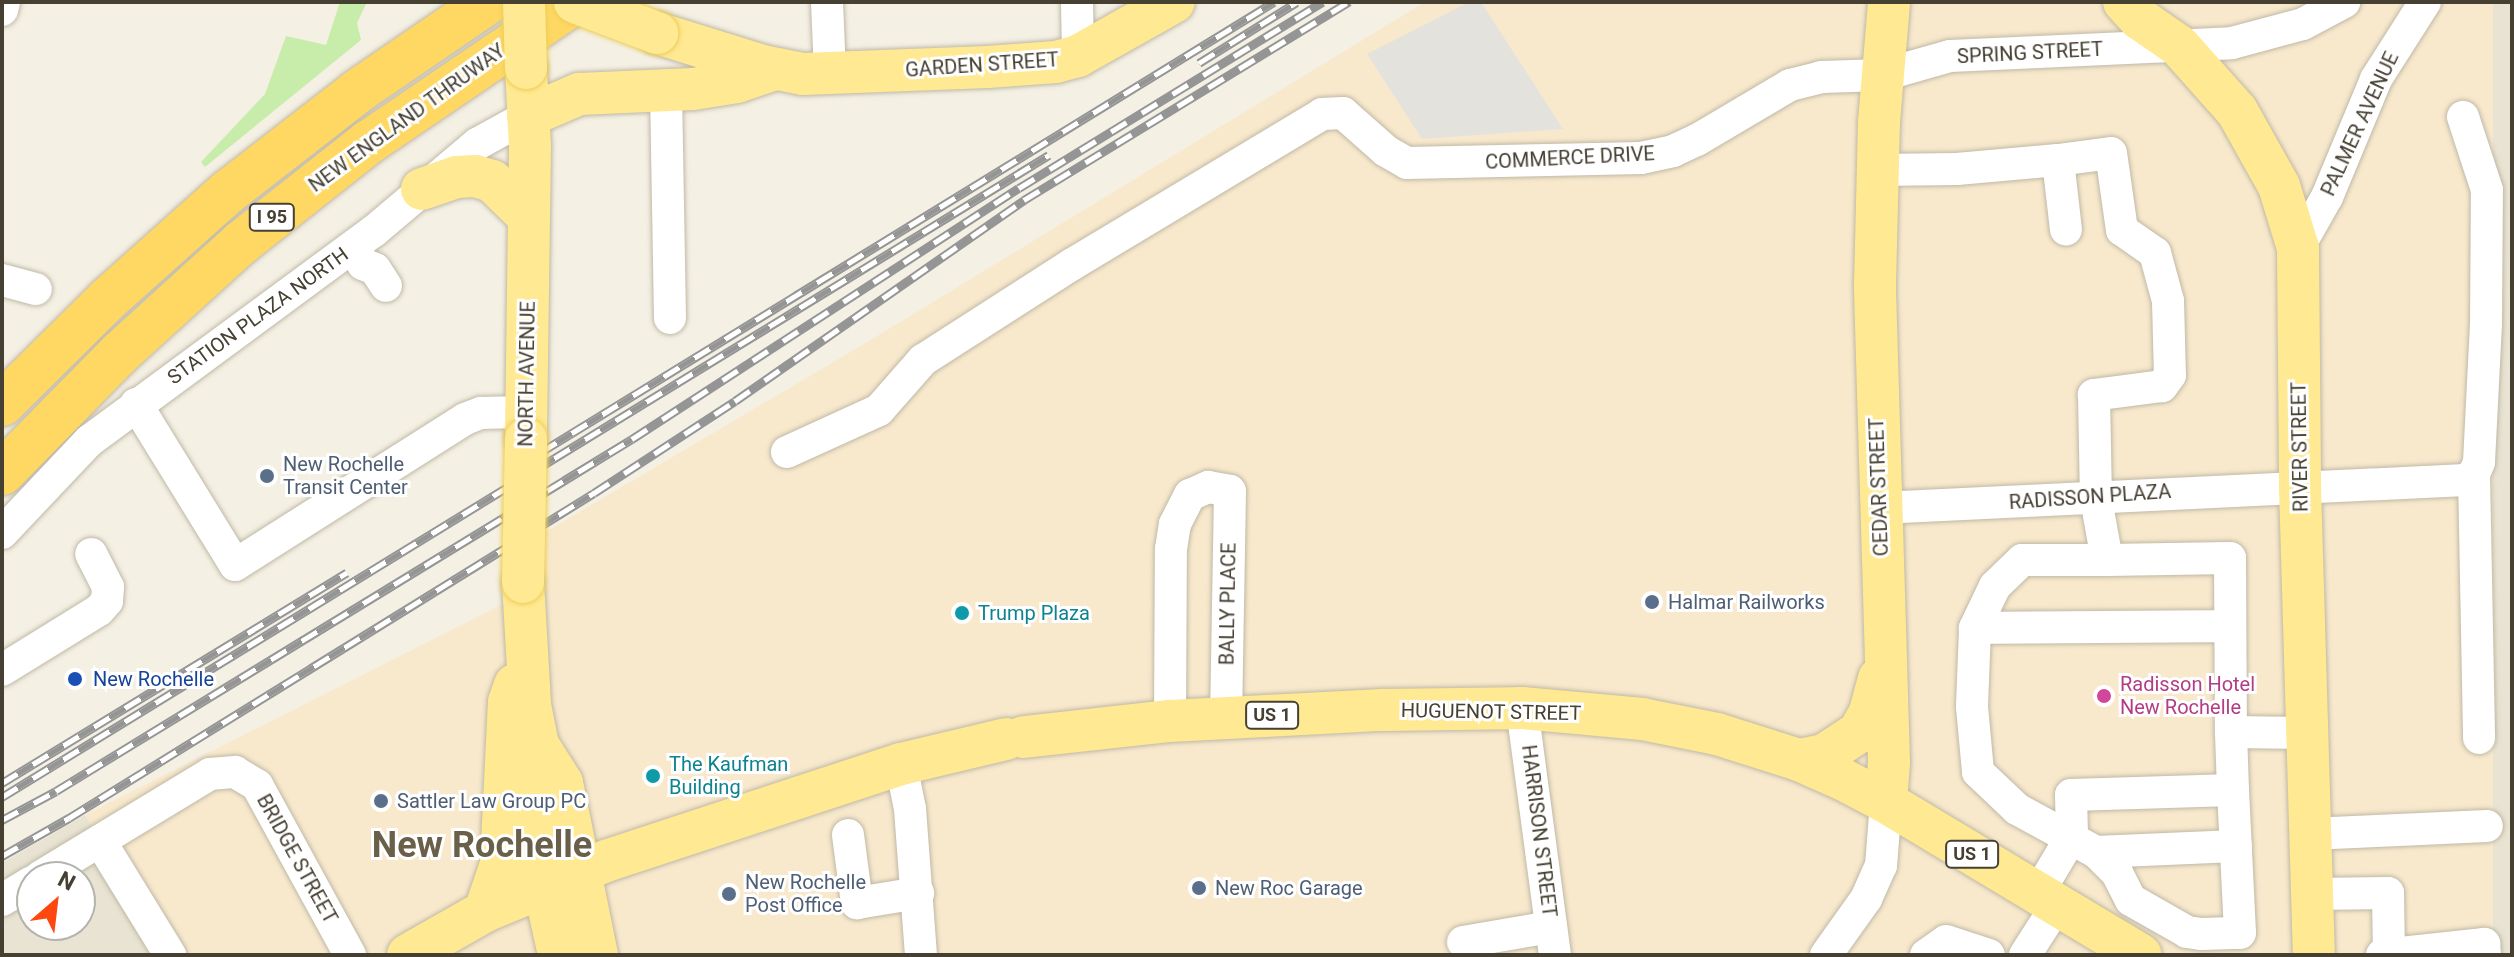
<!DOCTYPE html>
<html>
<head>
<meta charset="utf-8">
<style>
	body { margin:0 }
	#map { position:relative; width:2514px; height:957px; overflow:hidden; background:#f4f0e4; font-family:Roboto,sans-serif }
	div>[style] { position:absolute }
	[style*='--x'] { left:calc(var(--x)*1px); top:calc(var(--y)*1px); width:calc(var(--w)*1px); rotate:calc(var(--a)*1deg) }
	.residential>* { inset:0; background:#e8e3d2; transform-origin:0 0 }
	.commercial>* { inset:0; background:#f8e9cd }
	.green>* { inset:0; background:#c8eca9 }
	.parking>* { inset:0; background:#e4e2dd }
	.roads { filter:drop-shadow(0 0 2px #c0b9a6) drop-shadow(0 0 2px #c0b9a6) }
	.minor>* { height:32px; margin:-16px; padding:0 16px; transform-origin:16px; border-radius:16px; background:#fff }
	.major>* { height:42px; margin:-21px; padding:0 21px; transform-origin:21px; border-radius:21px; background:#ffe992 }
	.highway>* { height:44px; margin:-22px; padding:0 22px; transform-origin:22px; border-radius:22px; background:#ffd864 }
	.rail>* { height:9px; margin-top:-4.5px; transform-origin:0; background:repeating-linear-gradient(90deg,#fff 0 18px,#959595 0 36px); box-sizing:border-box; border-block:2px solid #959595 }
	.bridges { filter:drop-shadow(0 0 2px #edcd58) drop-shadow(0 0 2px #edcd58) }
	.major-bridge>* { height:42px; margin:-21px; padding:0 21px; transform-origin:21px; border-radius:21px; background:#ffe992 }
	.dots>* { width:22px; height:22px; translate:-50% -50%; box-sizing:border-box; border:4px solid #fff; border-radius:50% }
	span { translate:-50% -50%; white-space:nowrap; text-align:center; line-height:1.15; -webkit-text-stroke:6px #fff; paint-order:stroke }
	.shield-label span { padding:2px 6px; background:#fff; border:2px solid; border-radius:6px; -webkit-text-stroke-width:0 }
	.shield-label { font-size:18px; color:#464033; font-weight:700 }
	.street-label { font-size:20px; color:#464033 }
	.service-label { font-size:20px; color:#4e5e75 }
	.left { translate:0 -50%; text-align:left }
	.culture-label { font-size:20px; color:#0d838f }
	.transit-label { font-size:20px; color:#164399 }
	.hotel-label { font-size:20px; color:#b23c85 }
	.town-label { font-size:36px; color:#6a604a; font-weight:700 }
	.frame { position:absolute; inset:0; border:4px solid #464033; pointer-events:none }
	.north { position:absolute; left:16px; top:861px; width:80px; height:80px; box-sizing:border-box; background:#fff; border:2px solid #b5b3ad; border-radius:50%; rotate:28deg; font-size:22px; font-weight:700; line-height:32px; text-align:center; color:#464033 }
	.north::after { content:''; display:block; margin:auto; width:28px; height:36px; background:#ff4710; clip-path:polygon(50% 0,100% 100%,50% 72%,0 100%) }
</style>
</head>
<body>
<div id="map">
	<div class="residential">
		<i style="left:2493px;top:2px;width:19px;height:953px"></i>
		<i style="clip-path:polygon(evenodd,85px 815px,172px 955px,2px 955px,2px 863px,85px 815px,32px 877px,80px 877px,80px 925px,32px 925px,32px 877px)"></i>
	</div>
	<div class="commercial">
		<i style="clip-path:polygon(1425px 2px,2493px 2px,2493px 955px,172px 955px,85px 815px,529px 591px,532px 540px,874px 338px)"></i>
	</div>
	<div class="green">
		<i style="clip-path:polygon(340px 2px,367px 2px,357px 23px,361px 40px,205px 167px,201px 162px,265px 94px,286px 36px,326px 45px)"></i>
	</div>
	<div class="parking">
		<i style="clip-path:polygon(1469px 2px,1481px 2px,1563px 129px,1422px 139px,1367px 54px)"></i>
	</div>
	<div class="roads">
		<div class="minor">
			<i style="--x:827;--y:2;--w:73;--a:87.6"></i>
			<i style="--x:1077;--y:2;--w:54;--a:88.9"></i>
			<i style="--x:2;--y:10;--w:8;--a:-76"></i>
			<i style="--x:666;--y:90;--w:228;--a:89"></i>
			<i style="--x:2058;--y:160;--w:53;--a:-7.5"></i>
			<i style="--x:2111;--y:153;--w:78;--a:81.9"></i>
			<i style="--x:2122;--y:230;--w:40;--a:34.9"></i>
			<i style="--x:2155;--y:253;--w:50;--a:74.8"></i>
			<i style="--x:2168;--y:301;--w:74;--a:88.5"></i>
			<i style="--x:2170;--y:375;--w:14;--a:126"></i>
			<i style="--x:2162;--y:386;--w:69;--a:172.5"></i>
			<i style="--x:2094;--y:395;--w:104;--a:88.9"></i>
			<i style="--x:2096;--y:499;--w:62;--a:79.8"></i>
			<i style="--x:2107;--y:560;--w:123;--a:-0.9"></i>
			<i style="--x:2230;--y:558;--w:174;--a:89.7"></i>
			<i style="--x:1877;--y:170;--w:80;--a:-0.7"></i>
			<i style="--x:1957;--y:169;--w:101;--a:-5.1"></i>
			<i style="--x:2058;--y:160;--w:70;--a:83.5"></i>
			<i style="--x:353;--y:247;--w:20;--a:60"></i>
			<i style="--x:363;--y:264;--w:13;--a:23"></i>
			<i style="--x:375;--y:269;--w:20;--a:57"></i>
			<i style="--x:2298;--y:248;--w:59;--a:-60.4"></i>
			<i style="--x:2327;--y:197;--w:128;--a:-67.4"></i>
			<i style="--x:2376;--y:79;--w:91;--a:-57.5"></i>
			<i style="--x:2;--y:280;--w:35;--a:15"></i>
			<i style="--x:136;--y:404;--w:189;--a:58.4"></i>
			<i style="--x:235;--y:565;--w:272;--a:-32.4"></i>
			<i style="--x:465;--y:419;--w:17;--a:-21"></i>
			<i style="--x:481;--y:413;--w:45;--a:-1.3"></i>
			<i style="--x:787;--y:452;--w:101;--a:-24.5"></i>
			<i style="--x:879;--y:410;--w:67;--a:-48.7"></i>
			<i style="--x:923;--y:360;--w:176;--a:-32.7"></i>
			<i style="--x:1071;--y:265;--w:293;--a:-31"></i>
			<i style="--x:1322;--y:114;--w:21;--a:-3"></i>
			<i style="--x:1343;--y:113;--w:57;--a:41.5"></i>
			<i style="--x:1386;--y:151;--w:24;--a:30"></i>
			<i style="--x:1407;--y:163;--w:234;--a:-1.2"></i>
			<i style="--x:1641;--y:158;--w:33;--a:-12"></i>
			<i style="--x:1673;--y:151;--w:26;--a:-25"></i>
			<i style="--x:1697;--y:140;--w:108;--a:-30.6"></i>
			<i style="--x:1790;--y:85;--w:32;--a:-14"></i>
			<i style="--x:1821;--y:77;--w:62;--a:-1.8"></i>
			<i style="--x:1883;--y:75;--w:70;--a:-15.8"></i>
			<i style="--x:1950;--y:56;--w:282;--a:-2.6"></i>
			<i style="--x:2232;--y:43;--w:73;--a:-15"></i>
			<i style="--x:2303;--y:24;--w:47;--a:-28.2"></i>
			<i style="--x:2474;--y:474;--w:264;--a:88.9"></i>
			<i style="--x:1880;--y:508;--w:586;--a:-2.74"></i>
			<i style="--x:2465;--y:480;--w:11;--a:-34"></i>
			<i style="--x:2474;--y:474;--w:13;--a:-67"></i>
			<i style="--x:2479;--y:462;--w:139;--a:-87.1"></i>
			<i style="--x:2486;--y:323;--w:133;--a:-89.6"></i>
			<i style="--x:2487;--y:190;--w:77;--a:-108.2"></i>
			<i style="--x:2;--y:533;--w:127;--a:-46.6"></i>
			<i style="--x:89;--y:441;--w:354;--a:-36.4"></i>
			<i style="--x:374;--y:231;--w:135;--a:-40.2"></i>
			<i style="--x:477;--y:144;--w:58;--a:-28.8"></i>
			<i style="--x:2107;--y:560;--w:85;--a:180"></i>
			<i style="--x:2022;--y:560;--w:37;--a:136"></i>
			<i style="--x:1995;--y:586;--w:47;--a:115.5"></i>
			<i style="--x:1975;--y:628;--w:79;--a:92.2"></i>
			<i style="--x:1972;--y:707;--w:65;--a:84.7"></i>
			<i style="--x:1978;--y:772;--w:54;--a:43.5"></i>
			<i style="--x:2017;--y:809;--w:90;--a:28.6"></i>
			<i style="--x:2096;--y:852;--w:30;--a:45"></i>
			<i style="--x:2117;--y:873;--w:30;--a:63"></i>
			<i style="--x:2131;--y:900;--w:64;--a:29.7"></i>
			<i style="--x:2187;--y:932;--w:15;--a:8"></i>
			<i style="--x:2202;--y:934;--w:38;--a:-2"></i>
			<i style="--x:2240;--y:933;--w:143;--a:-92.8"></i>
			<i style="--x:1975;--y:628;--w:255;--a:-0.4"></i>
			<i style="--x:2;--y:670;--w:114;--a:-31.7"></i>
			<i style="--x:99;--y:610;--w:12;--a:-48"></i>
			<i style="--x:107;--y:601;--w:14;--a:-86"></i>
			<i style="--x:108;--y:587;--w:37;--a:-117"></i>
			<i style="--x:1522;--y:708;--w:249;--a:82.4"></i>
			<i style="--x:1170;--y:721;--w:172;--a:-89.7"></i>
			<i style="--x:1171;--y:549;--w:25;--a:-81"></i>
			<i style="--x:1175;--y:524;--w:33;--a:-63"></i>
			<i style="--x:1190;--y:495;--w:20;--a:-24"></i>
			<i style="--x:1208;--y:487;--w:22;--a:10"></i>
			<i style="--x:1230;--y:491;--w:226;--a:91"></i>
			<i style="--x:901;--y:764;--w:46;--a:78.7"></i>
			<i style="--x:910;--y:809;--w:146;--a:85.7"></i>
			<i style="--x:2310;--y:834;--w:177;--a:-2.6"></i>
			<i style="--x:848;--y:835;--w:69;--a:82.5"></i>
			<i style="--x:857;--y:903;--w:62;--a:-9.3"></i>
			<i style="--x:100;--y:841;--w:134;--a:58.4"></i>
			<i style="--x:2096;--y:852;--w:140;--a:-2.5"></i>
			<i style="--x:40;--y:877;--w:199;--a:-31.2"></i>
			<i style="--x:210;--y:774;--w:25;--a:-5"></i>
			<i style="--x:235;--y:772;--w:26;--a:31"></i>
			<i style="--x:257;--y:785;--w:194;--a:61.3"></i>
			<i style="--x:2038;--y:893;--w:66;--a:-59.2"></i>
			<i style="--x:2072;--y:836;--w:41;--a:-91.4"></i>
			<i style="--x:2071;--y:795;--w:162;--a:-1.8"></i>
			<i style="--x:2233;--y:790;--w:58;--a:-92"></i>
			<i style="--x:2231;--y:732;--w:76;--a:0.8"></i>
			<i style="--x:2312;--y:894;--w:76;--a:-0.8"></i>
			<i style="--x:2388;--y:893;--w:62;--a:89.1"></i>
			<i style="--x:2;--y:900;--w:35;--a:-31"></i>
			<i style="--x:1463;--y:942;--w:89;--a:-9.7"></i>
			<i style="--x:1826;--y:955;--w:69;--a:-54.5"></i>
			<i style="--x:1866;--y:899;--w:36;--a:-66"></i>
			<i style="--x:1881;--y:866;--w:64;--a:-85.5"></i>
			<i style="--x:1926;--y:955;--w:24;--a:-35"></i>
			<i style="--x:1946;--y:941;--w:45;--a:18"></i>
			<i style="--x:2025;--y:955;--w:59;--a:-57.4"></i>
			<i style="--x:2382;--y:955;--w:103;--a:-6.2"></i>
			<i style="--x:2484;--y:944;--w:11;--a:85"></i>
		</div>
		<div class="major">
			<i style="--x:2124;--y:2;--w:23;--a:47"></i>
			<i style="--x:2140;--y:19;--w:47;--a:34.7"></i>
			<i style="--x:2179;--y:46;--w:87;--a:48.3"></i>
			<i style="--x:2237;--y:111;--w:86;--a:60.8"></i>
			<i style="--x:2279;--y:186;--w:65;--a:73"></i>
			<i style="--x:2298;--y:248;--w:240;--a:89.5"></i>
			<i style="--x:2300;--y:488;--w:467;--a:88.3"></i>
			<i style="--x:657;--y:33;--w:111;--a:17.3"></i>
			<i style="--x:763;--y:66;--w:41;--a:11.3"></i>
			<i style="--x:803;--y:74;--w:185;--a:-2.2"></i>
			<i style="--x:988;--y:67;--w:68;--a:-4.2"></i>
			<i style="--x:1056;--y:62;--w:23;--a:-15"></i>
			<i style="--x:1078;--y:56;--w:110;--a:-29.4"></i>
			<i style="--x:526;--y:68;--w:79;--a:87.1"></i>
			<i style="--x:530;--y:147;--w:292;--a:90.8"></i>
			<i style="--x:528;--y:116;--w:56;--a:-23.3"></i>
			<i style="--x:579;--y:94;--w:114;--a:-2.5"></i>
			<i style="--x:693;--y:89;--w:45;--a:-9"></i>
			<i style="--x:737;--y:82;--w:40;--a:-18.9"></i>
			<i style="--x:422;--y:189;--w:37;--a:-19"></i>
			<i style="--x:457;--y:177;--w:18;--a:-3"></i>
			<i style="--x:475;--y:176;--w:18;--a:16"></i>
			<i style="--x:492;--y:181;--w:50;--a:44.2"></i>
			<i style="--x:523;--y:582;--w:123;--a:86.7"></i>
			<i style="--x:530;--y:705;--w:41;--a:78.7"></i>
			<i style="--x:538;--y:745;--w:45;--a:57.7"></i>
			<i style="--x:562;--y:783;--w:176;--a:78.5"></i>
			<i style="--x:1024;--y:737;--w:147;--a:-6.3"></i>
			<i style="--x:1170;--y:721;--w:213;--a:-3"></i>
			<i style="--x:1383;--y:710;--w:139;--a:-0.8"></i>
			<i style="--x:1522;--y:708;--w:121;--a:5.2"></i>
			<i style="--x:1642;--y:719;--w:76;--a:11.3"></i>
			<i style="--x:1717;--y:734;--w:86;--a:17.6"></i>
			<i style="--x:1799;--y:760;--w:47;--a:23.8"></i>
			<i style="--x:1842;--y:779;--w:50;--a:27.6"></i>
			<i style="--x:1886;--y:802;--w:297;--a:31"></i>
			<i style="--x:1799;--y:760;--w:25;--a:-11"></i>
			<i style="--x:1824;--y:755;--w:42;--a:-33.3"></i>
			<i style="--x:1859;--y:732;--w:23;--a:-61"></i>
			<i style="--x:1870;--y:712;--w:35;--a:-75"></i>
			<i style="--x:532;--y:769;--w:19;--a:106"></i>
			<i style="--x:527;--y:787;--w:65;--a:82"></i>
			<i style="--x:536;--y:851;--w:107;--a:77.5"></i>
			<i style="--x:1886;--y:802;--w:40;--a:-85.7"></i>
			<i style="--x:1889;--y:762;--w:477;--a:-91.7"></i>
			<i style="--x:1875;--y:285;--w:163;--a:-88.6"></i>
			<i style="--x:1879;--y:122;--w:120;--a:-85.2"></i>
			<i style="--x:485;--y:911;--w:50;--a:-71.2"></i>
			<i style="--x:501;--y:864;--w:162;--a:-87.2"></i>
			<i style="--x:509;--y:702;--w:18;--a:-71"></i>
			<i style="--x:408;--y:955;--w:89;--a:-29.7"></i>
			<i style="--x:485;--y:911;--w:134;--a:-22.4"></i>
			<i style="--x:609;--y:860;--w:307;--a:-18.2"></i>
			<i style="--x:901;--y:764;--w:108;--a:-13.4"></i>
		</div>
		<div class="highway">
			<i style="--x:2;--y:404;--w:148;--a:-44.7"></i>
			<i style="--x:107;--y:300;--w:162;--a:-41.8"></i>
			<i style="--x:228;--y:192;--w:165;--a:-37.8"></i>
			<i style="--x:358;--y:91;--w:158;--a:-34.4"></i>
			<i style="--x:2;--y:473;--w:168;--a:-45.5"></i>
			<i style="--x:120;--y:353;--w:164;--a:-42.3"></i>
			<i style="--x:241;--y:243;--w:163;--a:-38.3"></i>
			<i style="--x:369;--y:142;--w:249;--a:-34.2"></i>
		</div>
	</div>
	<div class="rail">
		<i style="--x:1199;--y:63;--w:115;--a:-31.9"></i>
		<i style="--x:541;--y:452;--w:860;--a:-31.55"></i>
		<i style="--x:2;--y:783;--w:404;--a:-31.4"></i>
		<i style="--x:2;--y:797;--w:1228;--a:-31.52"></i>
		<i style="--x:2;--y:820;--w:61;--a:-28.2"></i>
		<i style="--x:56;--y:791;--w:675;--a:-31.43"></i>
		<i style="--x:632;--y:439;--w:461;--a:-33"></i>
		<i style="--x:1019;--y:188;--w:356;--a:-31.5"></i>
		<i style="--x:2;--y:856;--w:77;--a:-29.6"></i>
		<i style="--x:69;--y:818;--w:617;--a:-31.76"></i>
		<i style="--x:594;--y:493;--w:168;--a:-33.1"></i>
		<i style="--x:735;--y:401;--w:352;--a:-34.8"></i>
		<i style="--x:1024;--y:200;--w:381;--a:-31.4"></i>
	</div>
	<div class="bridges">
		<div class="major-bridge">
			<i style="--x:524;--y:2;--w:66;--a:88.3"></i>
			<i style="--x:575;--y:2;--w:88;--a:20.7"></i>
			<i style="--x:523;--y:582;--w:143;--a:-88.8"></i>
		</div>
	</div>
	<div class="dots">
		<i style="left:267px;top:476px;background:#5c6f8a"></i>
		<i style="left:1652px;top:602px;background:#5c6f8a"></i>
		<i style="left:962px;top:613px;background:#0f9aa8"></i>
		<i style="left:75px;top:679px;background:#1a4fb4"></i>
		<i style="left:2104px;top:696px;background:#d1479c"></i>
		<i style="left:653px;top:776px;background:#0f9aa8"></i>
		<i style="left:381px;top:801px;background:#5c6f8a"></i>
		<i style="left:1199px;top:888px;background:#5c6f8a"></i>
		<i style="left:729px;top:894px;background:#5c6f8a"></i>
	</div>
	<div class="shield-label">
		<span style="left:272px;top:217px">I 95</span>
		<span style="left:1272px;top:715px">US 1</span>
		<span style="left:1972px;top:854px">US 1</span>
	</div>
	<div class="street-label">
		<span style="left:2030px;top:53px;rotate:-3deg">SPRING STREET</span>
		<span style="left:982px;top:65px;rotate:-4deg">GARDEN STREET</span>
		<span style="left:407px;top:118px;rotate:-36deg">NEW ENGLAND THRUWAY</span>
		<span style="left:2360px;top:124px;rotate:-65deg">PALMER AVENUE</span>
		<span style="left:1570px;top:158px;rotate:-3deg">COMMERCE DRIVE</span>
		<span style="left:258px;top:316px;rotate:-36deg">STATION PLAZA NORTH</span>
		<span style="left:527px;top:374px;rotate:-89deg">NORTH AVENUE</span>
		<span style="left:2300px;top:447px;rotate:-91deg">RIVER STREET</span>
		<span style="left:1879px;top:487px;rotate:-92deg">CEDAR STREET</span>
		<span style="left:2090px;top:497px;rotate:-4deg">RADISSON PLAZA</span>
		<span style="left:1228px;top:604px;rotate:-89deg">BALLY PLACE</span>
		<span style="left:1491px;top:712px;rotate:1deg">HUGUENOT STREET</span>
		<span style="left:1539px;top:831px;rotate:83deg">HARRISON STREET</span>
		<span style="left:297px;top:859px;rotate:61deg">BRIDGE STREET</span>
	</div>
	<div class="service-label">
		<span class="left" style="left:283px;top:476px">New Rochelle<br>Transit Center</span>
		<span class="left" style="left:1668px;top:602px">Halmar Railworks</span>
		<span class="left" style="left:397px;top:801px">Sattler Law Group PC</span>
		<span class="left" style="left:745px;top:894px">New Rochelle<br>Post Office</span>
		<span class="left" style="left:1215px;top:888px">New Roc Garage</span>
	</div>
	<div class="culture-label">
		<span class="left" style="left:978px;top:613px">Trump Plaza</span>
		<span class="left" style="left:669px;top:776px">The Kaufman<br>Building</span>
	</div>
	<div class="transit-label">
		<span class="left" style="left:93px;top:679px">New Rochelle</span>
	</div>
	<div class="hotel-label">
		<span class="left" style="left:2120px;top:696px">Radisson Hotel<br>New Rochelle</span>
	</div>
	<div class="town-label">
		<span style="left:482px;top:846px">New Rochelle</span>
	</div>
	<div class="frame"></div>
	<div class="north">N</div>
</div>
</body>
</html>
